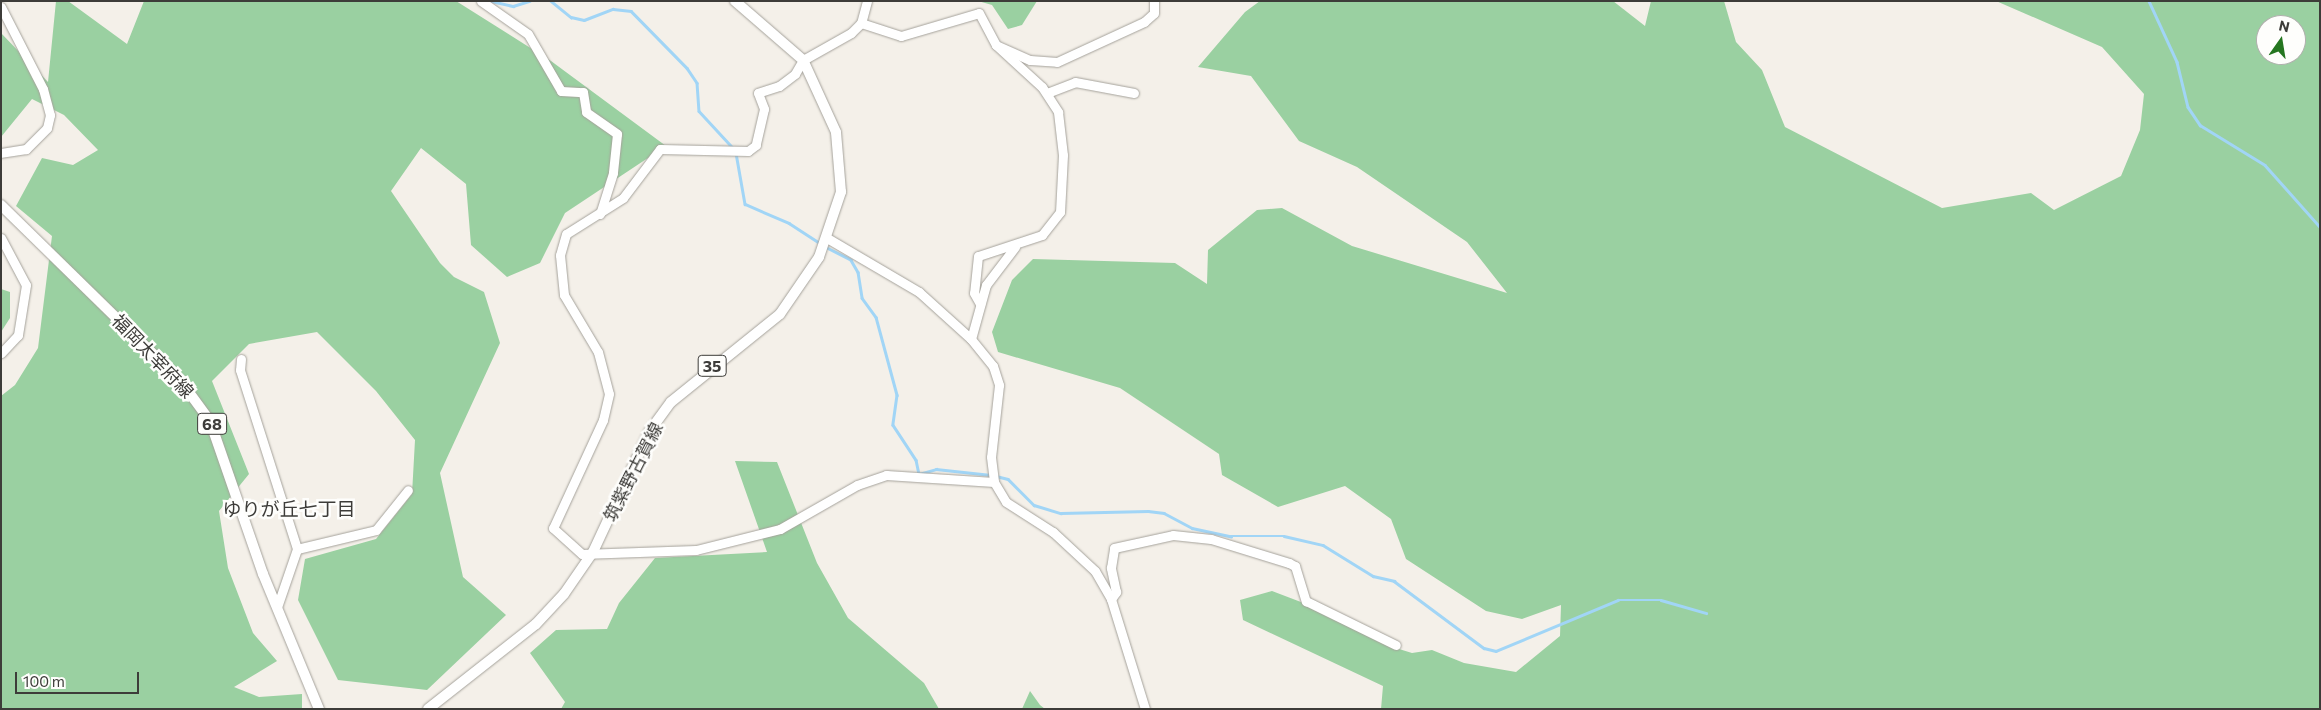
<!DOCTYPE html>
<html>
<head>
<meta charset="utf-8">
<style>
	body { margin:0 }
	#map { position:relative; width:2321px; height:710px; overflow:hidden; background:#f4f0e9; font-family:Commissioner,"Noto Sans JP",sans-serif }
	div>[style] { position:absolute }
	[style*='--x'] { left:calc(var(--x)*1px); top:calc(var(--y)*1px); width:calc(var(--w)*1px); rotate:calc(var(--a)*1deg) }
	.green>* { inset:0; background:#9ad0a1 }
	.stream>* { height:2.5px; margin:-1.25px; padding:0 1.25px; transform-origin:1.25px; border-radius:1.25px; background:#a1d5f6 }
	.roads { filter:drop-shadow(0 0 1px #a5a29b) drop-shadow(0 0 1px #a5a29b) }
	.minor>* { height:9px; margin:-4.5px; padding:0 4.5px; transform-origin:4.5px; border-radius:4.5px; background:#fff }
	.major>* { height:10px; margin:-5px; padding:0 5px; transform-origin:5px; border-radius:5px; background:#fff }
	span { translate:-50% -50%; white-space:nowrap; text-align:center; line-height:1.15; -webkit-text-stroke:5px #fefefc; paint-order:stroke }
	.shield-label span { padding:1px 4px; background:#fefefc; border:1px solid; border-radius:4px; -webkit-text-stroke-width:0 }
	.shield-label { font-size:16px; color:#3d3c39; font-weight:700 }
	.street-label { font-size:18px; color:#3d3c39 }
	.neighbourhood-label { font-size:19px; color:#3d3c39 }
	.frame { position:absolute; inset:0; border:2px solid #3d3c39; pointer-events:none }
	.north { position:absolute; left:2256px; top:15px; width:50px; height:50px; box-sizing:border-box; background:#fefefc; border:1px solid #b1b0ae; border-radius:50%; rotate:13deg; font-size:14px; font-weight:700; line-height:20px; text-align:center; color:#3d3c39 }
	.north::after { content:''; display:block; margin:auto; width:18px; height:22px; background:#257620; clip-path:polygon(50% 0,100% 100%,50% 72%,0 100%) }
	.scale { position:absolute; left:15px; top:672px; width:124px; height:22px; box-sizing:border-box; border:2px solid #3d3c39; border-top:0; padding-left:6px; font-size:15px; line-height:18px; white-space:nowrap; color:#3d3c39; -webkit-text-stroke:4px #fefefc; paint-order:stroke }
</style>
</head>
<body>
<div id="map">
	<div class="green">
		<i style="clip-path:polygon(56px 1px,68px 1px,127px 44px,144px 1px,456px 1px,551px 61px,666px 146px,565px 213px,540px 263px,507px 277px,471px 245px,466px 184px,421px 148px,391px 191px,440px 263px,454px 277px,484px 292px,500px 343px,440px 473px,463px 577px,506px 615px,427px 690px,338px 680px,298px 600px,305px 559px,376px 539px,412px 494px,415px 440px,376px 391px,317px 332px,249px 344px,212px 381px,249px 474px,219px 511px,228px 568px,253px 633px,277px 661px,234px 687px,259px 697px,302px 694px,302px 709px,1px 709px,1px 396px,15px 385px,38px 348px,52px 236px,16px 206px,42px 158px,73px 165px,98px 150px,64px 115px,32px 99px,1px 137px,1px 33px,48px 82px)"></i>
		<i style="clip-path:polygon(978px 1px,1037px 1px,1022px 25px,1008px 29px,992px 5px)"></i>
		<i style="clip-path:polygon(evenodd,1260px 1px,1613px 1px,1645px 26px,1651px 1px,1724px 1px,1736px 42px,1762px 70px,1785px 127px,1942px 208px,2031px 193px,2054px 210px,2121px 176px,2140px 130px,2144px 94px,2102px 47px,1996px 1px,2320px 1px,2320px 709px,1381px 709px,1383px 686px,1243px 620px,1240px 600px,1272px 591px,1314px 607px,1386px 645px,1412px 653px,1432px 650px,1464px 663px,1516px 672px,1560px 636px,1561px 605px,1522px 619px,1486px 611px,1406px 559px,1391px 519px,1345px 486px,1278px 507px,1222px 475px,1219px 454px,1120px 388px,998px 352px,992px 332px,1012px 280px,1033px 259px,1175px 263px,1207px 284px,1208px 250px,1257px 210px,1282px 208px,1352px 246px,1507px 293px,1467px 242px,1357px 167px,1299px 141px,1251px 76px,1198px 67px,1245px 12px,1260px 1px,2266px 25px,2296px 25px,2296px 55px,2266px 55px,2266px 25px)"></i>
		<i style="clip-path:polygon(1px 289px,10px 292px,10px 318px,1px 332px)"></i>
		<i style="clip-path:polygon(735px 461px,777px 462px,817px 563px,848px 618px,924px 683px,939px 709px,561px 709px,565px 702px,530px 653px,556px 630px,607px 629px,619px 603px,655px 558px,767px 552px)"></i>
		<i style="clip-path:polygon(1030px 691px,1040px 705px,1045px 709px,1022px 709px)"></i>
	</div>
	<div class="stream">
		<i style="--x:491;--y:1;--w:23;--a:13"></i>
		<i style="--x:513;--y:6;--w:17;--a:-17"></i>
		<i style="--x:551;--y:1;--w:26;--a:39"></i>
		<i style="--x:571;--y:17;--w:13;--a:13"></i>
		<i style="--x:584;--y:20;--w:31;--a:-21"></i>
		<i style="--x:613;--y:9;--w:18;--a:6"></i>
		<i style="--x:631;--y:11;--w:80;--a:45.5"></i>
		<i style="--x:687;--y:68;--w:18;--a:56"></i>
		<i style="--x:697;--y:83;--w:28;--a:86"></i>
		<i style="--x:699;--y:111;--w:50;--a:47.4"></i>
		<i style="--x:2149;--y:1;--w:67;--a:65.3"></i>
		<i style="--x:2177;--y:62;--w:46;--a:76.3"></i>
		<i style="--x:2188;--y:107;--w:22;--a:56"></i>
		<i style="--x:2200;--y:125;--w:76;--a:31.6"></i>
		<i style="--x:2265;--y:165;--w:83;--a:48.4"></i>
		<i style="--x:736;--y:153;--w:52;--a:80"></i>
		<i style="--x:745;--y:204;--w:48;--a:23.4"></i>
		<i style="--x:789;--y:223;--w:38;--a:33"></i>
		<i style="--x:826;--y:247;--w:28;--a:27"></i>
		<i style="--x:851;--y:260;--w:14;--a:60"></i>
		<i style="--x:858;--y:272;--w:26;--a:81"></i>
		<i style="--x:862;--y:298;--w:24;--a:54"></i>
		<i style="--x:876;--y:317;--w:81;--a:74.9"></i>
		<i style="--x:897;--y:395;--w:30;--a:98"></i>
		<i style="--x:893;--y:425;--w:42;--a:56.7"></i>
		<i style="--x:916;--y:460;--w:14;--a:78"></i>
		<i style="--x:919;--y:474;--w:18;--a:-16"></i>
		<i style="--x:936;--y:469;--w:55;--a:6.2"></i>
		<i style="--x:996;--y:476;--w:12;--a:14"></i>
		<i style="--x:1008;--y:479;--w:37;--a:45"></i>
		<i style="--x:1034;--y:505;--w:28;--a:17"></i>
		<i style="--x:1061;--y:513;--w:87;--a:-1.3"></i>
		<i style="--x:1148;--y:511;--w:16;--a:7"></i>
		<i style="--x:1164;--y:513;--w:32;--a:28"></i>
		<i style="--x:1192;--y:528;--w:40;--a:12"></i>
		<i style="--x:1231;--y:536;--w:53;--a:0"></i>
		<i style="--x:1284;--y:536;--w:40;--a:13"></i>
		<i style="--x:1323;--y:545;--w:59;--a:31.8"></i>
		<i style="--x:1373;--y:576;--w:22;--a:13"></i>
		<i style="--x:1394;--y:581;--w:112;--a:36.7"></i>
		<i style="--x:1484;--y:648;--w:12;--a:14"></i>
		<i style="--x:1496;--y:651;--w:132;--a:-22.7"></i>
		<i style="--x:1618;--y:600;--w:43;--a:0"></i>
		<i style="--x:1661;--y:600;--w:47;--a:16.1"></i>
	</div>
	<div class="roads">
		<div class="minor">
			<i style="--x:481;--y:1;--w:57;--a:35.1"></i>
			<i style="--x:528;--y:34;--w:66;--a:59.9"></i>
			<i style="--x:561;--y:91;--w:22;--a:3"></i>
			<i style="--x:583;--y:92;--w:20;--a:81"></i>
			<i style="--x:586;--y:112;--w:38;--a:35"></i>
			<i style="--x:617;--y:134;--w:39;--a:96"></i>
			<i style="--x:613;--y:173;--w:43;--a:107.6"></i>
			<i style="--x:867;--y:1;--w:23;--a:105"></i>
			<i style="--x:861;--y:23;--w:14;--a:135"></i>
			<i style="--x:851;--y:33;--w:55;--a:150.6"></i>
			<i style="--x:803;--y:60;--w:16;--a:120"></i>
			<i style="--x:795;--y:74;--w:20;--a:143"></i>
			<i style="--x:779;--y:86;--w:22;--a:162"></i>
			<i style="--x:758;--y:93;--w:17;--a:69"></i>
			<i style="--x:764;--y:109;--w:37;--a:103"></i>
			<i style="--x:756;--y:145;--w:10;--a:143"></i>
			<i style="--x:748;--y:151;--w:88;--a:-178.7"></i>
			<i style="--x:660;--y:149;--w:61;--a:127.1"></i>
			<i style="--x:623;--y:198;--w:67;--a:147.7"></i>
			<i style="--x:566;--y:234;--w:22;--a:106"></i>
			<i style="--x:560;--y:255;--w:40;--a:84.3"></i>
			<i style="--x:564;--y:295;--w:66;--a:59.2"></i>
			<i style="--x:598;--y:352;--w:43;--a:75.3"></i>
			<i style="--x:609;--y:394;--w:27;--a:103"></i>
			<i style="--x:603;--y:420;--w:119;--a:114.8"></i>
			<i style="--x:553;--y:528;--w:39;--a:42"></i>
			<i style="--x:582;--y:554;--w:114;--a:-2"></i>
			<i style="--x:696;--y:550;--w:87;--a:-14"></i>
			<i style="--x:780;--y:529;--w:89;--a:-29.7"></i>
			<i style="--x:857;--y:485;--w:31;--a:-19"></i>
			<i style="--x:886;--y:475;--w:108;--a:3.7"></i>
			<i style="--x:1;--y:7;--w:92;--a:62.9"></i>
			<i style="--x:43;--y:89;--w:27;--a:75"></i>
			<i style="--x:50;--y:115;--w:13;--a:103"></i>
			<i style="--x:47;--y:128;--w:30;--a:135"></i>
			<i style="--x:26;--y:149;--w:25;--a:171"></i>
			<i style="--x:861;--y:23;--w:42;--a:18"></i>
			<i style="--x:901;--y:36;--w:81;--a:-16.4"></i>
			<i style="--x:979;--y:13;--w:36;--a:62"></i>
			<i style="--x:996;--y:45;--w:62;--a:42.4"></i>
			<i style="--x:1042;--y:87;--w:30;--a:57"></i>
			<i style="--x:1058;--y:112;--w:43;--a:83.4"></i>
			<i style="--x:1063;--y:155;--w:57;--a:93"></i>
			<i style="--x:1060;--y:212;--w:29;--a:128"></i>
			<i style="--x:1042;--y:235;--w:67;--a:161.8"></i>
			<i style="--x:978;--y:256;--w:37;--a:96"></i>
			<i style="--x:974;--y:293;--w:13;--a:61"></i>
			<i style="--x:996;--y:45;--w:37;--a:24"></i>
			<i style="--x:1030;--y:60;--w:27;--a:4"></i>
			<i style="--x:1057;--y:62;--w:96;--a:-24.7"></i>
			<i style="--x:1144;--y:22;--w:13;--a:-42"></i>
			<i style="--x:1154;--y:13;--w:12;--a:-90"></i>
			<i style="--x:1047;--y:93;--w:30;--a:-21"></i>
			<i style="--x:1075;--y:82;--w:60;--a:10.6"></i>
			<i style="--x:1;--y:238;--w:53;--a:62"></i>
			<i style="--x:26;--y:285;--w:51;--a:99.1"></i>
			<i style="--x:18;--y:335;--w:25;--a:133"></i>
			<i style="--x:827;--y:238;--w:107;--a:30.4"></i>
			<i style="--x:919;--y:292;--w:70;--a:42.1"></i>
			<i style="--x:971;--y:339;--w:35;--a:51"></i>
			<i style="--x:993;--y:366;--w:20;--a:72"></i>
			<i style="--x:999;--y:385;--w:72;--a:96.3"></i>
			<i style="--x:991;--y:457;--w:25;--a:83"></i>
			<i style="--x:994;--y:482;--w:23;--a:59"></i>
			<i style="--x:1006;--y:502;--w:56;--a:32.6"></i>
			<i style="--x:1053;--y:532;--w:57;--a:42.9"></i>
			<i style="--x:1095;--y:571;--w:32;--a:60"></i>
			<i style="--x:1111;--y:599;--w:115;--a:72.8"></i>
			<i style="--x:971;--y:339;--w:56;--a:-74.5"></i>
			<i style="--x:986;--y:285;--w:48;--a:-52.7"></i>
			<i style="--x:241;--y:359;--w:11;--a:95"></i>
			<i style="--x:240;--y:370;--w:188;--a:72.3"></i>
			<i style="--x:297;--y:549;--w:61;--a:109"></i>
			<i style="--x:297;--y:549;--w:81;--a:-13.5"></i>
			<i style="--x:376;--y:530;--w:51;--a:-51.3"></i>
			<i style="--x:1111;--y:599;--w:9;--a:-54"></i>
			<i style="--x:1116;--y:592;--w:25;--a:-102"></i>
			<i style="--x:1111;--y:568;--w:20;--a:-81"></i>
			<i style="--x:1114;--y:548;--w:60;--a:-12.4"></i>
			<i style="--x:1173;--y:535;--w:38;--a:6"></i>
			<i style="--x:1211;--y:539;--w:82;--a:17.1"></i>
			<i style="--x:1289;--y:563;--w:7;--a:27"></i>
			<i style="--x:1295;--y:566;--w:37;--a:73"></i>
			<i style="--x:1306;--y:601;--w:100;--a:26.1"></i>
		</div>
		<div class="major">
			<i style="--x:1;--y:205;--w:250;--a:44.4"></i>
			<i style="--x:180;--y:380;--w:51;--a:53.8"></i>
			<i style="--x:210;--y:421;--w:162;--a:70.9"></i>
			<i style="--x:263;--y:574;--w:146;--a:67.5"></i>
			<i style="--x:428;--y:709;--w:137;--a:-38.2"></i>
			<i style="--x:536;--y:624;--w:41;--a:-47"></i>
			<i style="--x:564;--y:594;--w:51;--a:-55.4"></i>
			<i style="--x:593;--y:552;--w:132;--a:-65"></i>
			<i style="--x:649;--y:432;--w:37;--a:-54"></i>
			<i style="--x:671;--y:402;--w:140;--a:-38.9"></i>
			<i style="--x:780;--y:314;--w:69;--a:-55.6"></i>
			<i style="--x:819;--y:257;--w:69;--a:-71.3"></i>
			<i style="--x:841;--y:192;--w:60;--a:-94.8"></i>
			<i style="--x:836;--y:132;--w:79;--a:-114.6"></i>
			<i style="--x:803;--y:60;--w:90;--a:-139.1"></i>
		</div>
	</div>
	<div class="shield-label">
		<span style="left:712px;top:366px">35</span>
		<span style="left:212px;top:424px">68</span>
	</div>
	<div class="street-label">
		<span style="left:153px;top:356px;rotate:46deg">福岡太宰府線</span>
		<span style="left:633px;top:472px;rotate:-63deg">筑紫野古賀線</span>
	</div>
	<div class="neighbourhood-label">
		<span style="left:289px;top:509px">ゆりが丘七丁目</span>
	</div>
	<div class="frame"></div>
	<div class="north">N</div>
	<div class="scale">100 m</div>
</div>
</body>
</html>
